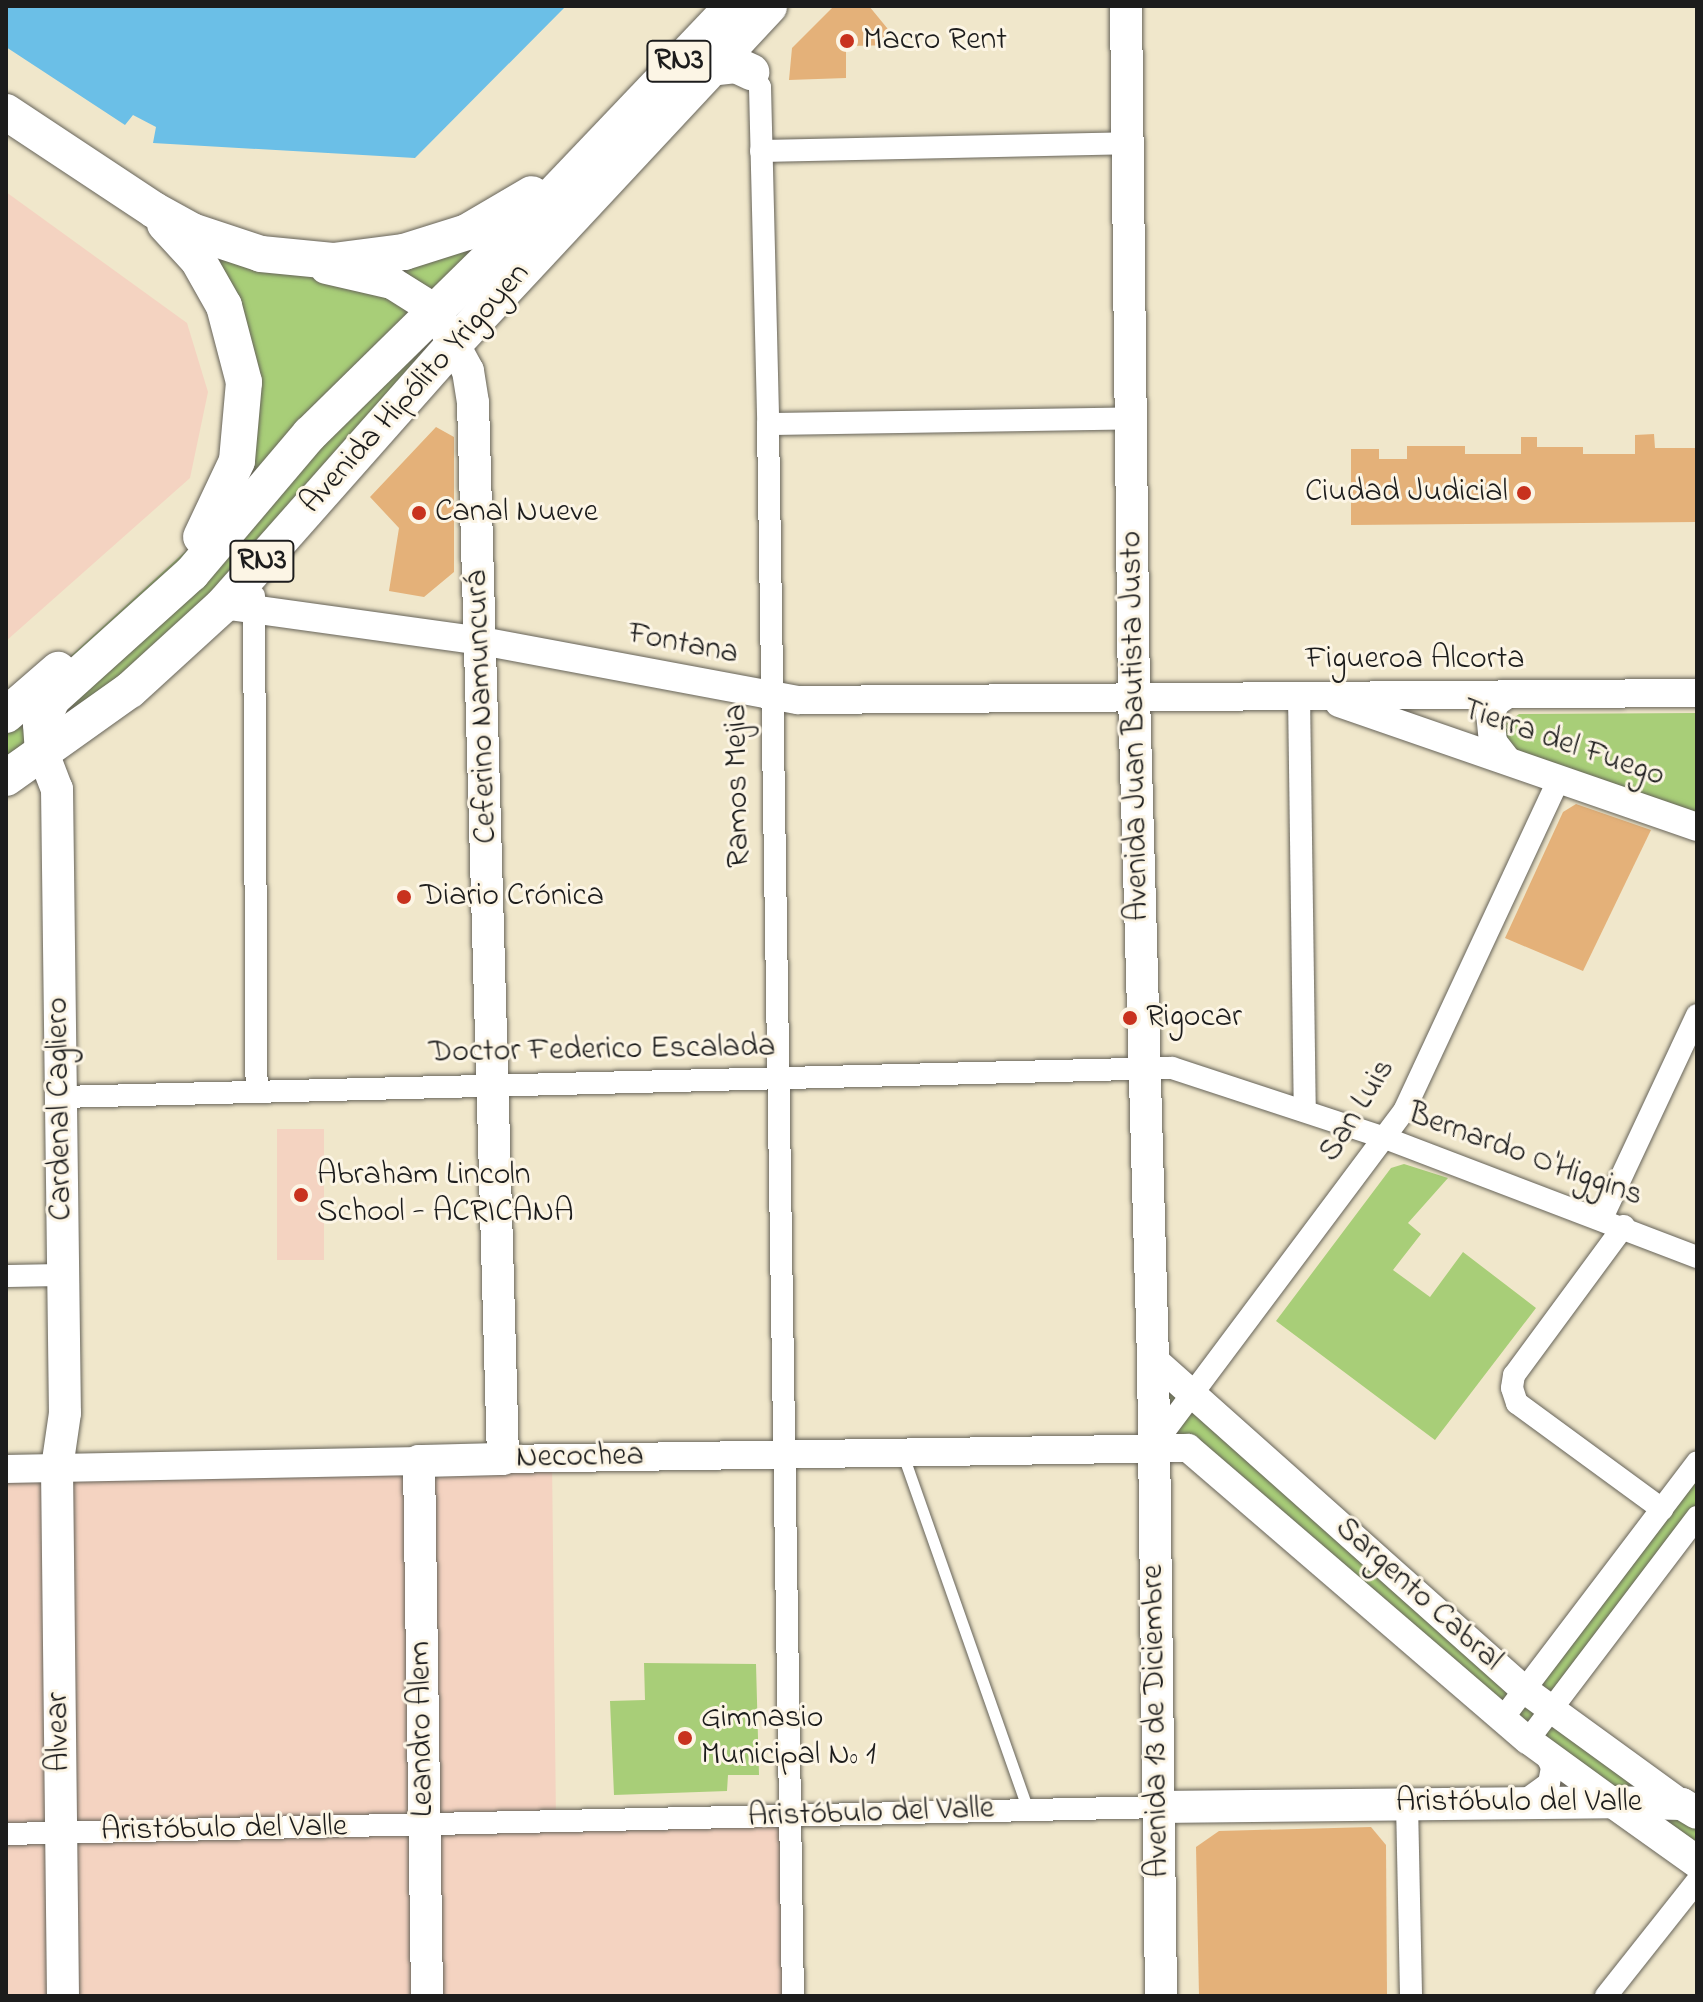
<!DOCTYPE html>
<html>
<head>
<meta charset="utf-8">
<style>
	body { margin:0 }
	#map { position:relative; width:1703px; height:2002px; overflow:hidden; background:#f0e7cb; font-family:"Indie Flower",sans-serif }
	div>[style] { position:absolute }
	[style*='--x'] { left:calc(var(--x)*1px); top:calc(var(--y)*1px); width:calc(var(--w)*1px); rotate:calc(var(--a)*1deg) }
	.built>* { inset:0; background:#f4d3c1; transform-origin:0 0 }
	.green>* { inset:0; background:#a8ce78 }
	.water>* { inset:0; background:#6bbfe7 }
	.building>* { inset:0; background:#e4b179 }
	.roads { filter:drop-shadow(0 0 2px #666359) drop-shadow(0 0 2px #666359) }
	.service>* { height:11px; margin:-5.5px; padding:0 5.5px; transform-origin:5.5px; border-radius:5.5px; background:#fff }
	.minor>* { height:22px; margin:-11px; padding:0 11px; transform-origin:11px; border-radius:11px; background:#fff }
	.tertiary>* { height:28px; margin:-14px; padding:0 14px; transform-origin:14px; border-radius:14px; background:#fff }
	.secondary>* { height:32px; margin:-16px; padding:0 16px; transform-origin:16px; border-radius:16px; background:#fff }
	.trunk>* { height:36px; margin:-18px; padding:0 18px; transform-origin:18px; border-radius:18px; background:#fff }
	.dots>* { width:22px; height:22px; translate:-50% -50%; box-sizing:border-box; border:4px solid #fcf5e5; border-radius:50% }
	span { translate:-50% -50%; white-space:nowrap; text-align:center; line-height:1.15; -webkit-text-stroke:6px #fcf5e5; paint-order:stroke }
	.shield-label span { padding:2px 6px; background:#fcf5e5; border:2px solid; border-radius:6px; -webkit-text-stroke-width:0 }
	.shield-label { font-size:30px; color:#1c1c1c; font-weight:700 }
	.poi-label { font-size:32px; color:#1c1c1c }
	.left { translate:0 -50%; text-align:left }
	.right { translate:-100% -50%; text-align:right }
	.street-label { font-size:32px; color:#1c1c1c }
	.frame { position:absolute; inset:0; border:8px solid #1c1c1c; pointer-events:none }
</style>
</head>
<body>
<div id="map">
	<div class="built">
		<i style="clip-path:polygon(6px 192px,187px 323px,208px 392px,190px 478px,6px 641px)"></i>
		<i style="left:324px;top:1129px;width:131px;height:47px;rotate:90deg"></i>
		<i style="clip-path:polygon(552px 1458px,556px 1822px,788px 1817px,793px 1996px,6px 1996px,6px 1469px)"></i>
	</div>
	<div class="green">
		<i style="clip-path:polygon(626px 118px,223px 605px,6px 778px,6px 715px,200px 538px,244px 407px,183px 241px,299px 260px,496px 218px)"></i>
		<i style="clip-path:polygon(1697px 713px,1697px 817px,1506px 746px,1505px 725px,1519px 714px)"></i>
		<i style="clip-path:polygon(1404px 1164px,1448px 1178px,1408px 1223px,1421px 1234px,1393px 1270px,1430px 1297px,1463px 1252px,1536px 1308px,1435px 1440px,1276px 1321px,1391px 1168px)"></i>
		<i style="clip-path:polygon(1153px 1359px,1524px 1690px,1697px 1462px,1697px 1517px,1550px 1711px,1697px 1813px,1697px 1862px,1188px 1448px,1154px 1445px)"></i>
		<i style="clip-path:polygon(644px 1663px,756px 1664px,759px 1775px,728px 1775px,727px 1791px,614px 1795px,610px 1701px,645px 1700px)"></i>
	</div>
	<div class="water">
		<i style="clip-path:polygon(6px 6px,566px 6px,415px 158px,153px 143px,156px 127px,133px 115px,125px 125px,6px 47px)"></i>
	</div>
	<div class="building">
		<i style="clip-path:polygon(834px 6px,869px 6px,901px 45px,846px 46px,846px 78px,789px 80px,792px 48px)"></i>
		<i style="clip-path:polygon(436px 427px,454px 437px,454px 572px,424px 597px,389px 591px,399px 528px,370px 497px)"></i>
		<i style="clip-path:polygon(1654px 434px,1655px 448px,1697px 448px,1697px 522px,1351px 525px,1351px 449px,1379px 449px,1379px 459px,1407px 459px,1407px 446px,1465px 446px,1465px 454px,1521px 454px,1521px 437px,1537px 437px,1537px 447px,1583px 447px,1583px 454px,1635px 454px,1635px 435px)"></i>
		<i style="clip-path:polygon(1576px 804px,1651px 830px,1583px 971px,1505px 938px,1563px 812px)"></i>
		<i style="clip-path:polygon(1371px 1827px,1386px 1845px,1387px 1996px,1199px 1996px,1196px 1847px,1219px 1831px)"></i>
	</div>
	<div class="roads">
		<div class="service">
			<i style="--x:903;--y:1455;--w:376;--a:70.6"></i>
		</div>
		<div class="minor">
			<i style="--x:751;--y:72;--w:17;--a:59"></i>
			<i style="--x:760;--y:87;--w:337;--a:88.6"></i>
			<i style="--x:768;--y:424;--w:1572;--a:89.09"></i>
			<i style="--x:761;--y:151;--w:367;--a:-1.2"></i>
			<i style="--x:768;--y:424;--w:362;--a:-0.9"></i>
			<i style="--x:254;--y:596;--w:495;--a:89.7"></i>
			<i style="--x:1299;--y:695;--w:415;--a:89.2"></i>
			<i style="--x:61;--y:1097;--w:1111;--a:-1.5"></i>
			<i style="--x:1172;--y:1068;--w:224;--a:18.2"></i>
			<i style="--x:1385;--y:1138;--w:334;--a:20.9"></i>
			<i style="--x:1602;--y:1218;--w:224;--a:-64.9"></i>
			<i style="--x:1624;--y:1226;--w:185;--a:126.4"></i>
			<i style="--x:1514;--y:1375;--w:13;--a:99"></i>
			<i style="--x:1512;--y:1388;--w:16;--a:72"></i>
			<i style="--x:1517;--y:1403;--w:180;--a:36.2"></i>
			<i style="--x:6;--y:1276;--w:57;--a:-1"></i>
			<i style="--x:1154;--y:1445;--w:419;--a:-53.2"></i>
			<i style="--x:1405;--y:1109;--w:365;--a:-65"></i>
			<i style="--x:1503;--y:1718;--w:321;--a:-52.8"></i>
			<i style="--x:1528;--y:1740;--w:280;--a:-52.8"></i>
			<i style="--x:1523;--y:1802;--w:32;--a:-36"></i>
			<i style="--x:1549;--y:1783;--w:16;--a:-79"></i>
			<i style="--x:1552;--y:1767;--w:16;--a:-117"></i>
			<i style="--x:1407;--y:1803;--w:193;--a:88.8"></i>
			<i style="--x:6;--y:1834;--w:1152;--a:-1.34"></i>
			<i style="--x:1606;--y:1996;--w:147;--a:-51.6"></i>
		</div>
		<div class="tertiary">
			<i style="--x:223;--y:605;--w:261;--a:7.9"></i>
			<i style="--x:482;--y:641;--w:321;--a:10.6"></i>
			<i style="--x:798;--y:700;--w:899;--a:-0.45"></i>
			<i style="--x:1339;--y:703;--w:379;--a:19.1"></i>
			<i style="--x:1507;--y:760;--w:23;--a:-128"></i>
			<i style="--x:1493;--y:742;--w:27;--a:-96"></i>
			<i style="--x:1490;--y:715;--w:14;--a:-65"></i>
			<i style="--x:1496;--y:702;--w:14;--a:-34"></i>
			<i style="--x:1153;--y:1359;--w:498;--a:41.7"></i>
			<i style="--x:1525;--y:1690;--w:194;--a:36"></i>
			<i style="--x:503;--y:1459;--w:685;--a:-0.92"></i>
			<i style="--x:1188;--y:1448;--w:448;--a:40.7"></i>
			<i style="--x:1528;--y:1740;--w:105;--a:36.1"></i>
			<i style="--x:6;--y:1469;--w:413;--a:-1.1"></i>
		</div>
		<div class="secondary">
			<i style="--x:1126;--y:6;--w:690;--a:89.34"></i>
			<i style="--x:1134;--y:696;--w:663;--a:88.36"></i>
			<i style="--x:1153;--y:1359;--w:637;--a:89.28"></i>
			<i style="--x:326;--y:268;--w:68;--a:12.8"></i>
			<i style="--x:392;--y:283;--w:51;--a:32.1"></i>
			<i style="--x:435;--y:310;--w:69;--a:61.6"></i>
			<i style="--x:468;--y:371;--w:32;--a:81"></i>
			<i style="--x:473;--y:403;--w:1056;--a:88.37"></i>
			<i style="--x:503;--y:1459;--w:84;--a:178.6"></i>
			<i style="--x:419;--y:1461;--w:535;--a:89.14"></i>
			<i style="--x:43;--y:753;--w:39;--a:69"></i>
			<i style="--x:57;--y:789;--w:624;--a:89.27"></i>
			<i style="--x:65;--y:1413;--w:56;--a:98.3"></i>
			<i style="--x:57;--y:1468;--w:528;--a:89.35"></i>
			<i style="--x:1613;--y:1802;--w:103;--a:35.5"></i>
			<i style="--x:1158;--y:1807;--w:455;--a:-0.6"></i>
			<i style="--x:1613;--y:1802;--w:69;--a:1.7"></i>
			<i style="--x:1682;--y:1804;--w:17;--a:31"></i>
		</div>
		<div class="trunk">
			<i style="--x:709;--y:68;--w:27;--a:-6"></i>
			<i style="--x:736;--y:65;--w:17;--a:25"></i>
			<i style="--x:6;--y:112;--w:178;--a:33.5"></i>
			<i style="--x:154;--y:210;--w:43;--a:28.9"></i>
			<i style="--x:192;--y:231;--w:73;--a:18.4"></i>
			<i style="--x:261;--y:254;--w:72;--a:5.6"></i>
			<i style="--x:333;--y:261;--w:72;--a:-7.2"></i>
			<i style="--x:404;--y:252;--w:66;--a:-17.6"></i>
			<i style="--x:467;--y:232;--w:75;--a:-30.3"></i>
			<i style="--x:165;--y:224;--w:49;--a:47.5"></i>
			<i style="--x:198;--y:260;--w:53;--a:60.5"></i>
			<i style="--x:224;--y:306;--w:79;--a:75.3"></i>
			<i style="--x:244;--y:382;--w:79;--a:95.1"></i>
			<i style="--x:237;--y:461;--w:84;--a:115.3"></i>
			<i style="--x:6;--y:715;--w:69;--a:-40.9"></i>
			<i style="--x:43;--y:753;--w:29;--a:-94"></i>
			<i style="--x:41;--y:724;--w:27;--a:-66"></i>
			<i style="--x:52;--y:699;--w:188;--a:-42"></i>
			<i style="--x:192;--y:573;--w:182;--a:-49.7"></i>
			<i style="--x:310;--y:434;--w:339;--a:-44.5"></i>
			<i style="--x:552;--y:196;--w:262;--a:-46.4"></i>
			<i style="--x:6;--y:778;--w:152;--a:-35.4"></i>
			<i style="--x:130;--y:690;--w:126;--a:-42.4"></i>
			<i style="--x:223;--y:605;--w:351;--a:-48.5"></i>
			<i style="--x:456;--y:342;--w:459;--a:-47"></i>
		</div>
	</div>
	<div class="dots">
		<i style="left:847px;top:41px;background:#c8321e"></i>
		<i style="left:1524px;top:493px;background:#c8321e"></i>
		<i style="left:419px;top:513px;background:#c8321e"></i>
		<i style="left:404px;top:897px;background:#c8321e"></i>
		<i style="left:1130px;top:1018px;background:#c8321e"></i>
		<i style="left:301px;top:1195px;background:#c8321e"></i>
		<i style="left:685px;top:1738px;background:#c8321e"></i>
	</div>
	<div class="shield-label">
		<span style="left:679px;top:61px">RN3</span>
		<span style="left:262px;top:561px">RN3</span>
	</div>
	<div class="poi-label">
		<span class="left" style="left:863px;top:41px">Macro Rent</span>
		<span class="right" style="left:1508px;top:493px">Ciudad Judicial</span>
		<span class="left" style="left:435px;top:513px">Canal Nueve</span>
		<span class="left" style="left:420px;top:897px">Diario Crónica</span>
		<span class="left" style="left:1146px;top:1018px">Rigocar</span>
		<span class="left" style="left:317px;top:1195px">Abraham Lincoln<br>School - ACRICANA</span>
		<span class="left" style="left:701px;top:1738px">Gimnasio<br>Municipal Nº 1</span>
	</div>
	<div class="street-label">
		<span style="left:416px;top:389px;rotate:-48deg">Avenida Hipólito Yrigoyen</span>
		<span style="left:683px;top:645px;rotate:11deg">Fontana</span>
		<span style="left:1415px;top:660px">Figueroa Alcorta</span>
		<span style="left:483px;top:707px;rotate:-92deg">Ceferino Namuncurá</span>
		<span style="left:1136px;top:726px;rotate:-91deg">Avenida Juan Bautista Justo</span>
		<span style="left:1563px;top:744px;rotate:19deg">Tierra del Fuego</span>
		<span style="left:739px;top:786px;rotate:-91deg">Ramos Mejia</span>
		<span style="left:602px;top:1051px;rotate:-1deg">Doctor Federico Escalada</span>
		<span style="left:61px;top:1109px;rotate:-91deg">Cardenal Cagliero</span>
		<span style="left:1358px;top:1111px;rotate:-58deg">San Luis</span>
		<span style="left:1525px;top:1156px;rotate:20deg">Bernardo O'Higgins</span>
		<span style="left:580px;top:1458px;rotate:-1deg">Necochea</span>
		<span style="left:1418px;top:1595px;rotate:42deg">Sargento Cabral</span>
		<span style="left:1157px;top:1721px;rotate:-91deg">Avenida 13 de Diciembre</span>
		<span style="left:423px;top:1729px;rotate:-91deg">Leandro Alem</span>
		<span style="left:60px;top:1732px;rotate:-91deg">Alvear</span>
		<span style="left:1519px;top:1803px">Aristóbulo del Valle</span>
		<span style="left:871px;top:1814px;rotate:-2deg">Aristóbulo del Valle</span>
		<span style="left:224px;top:1830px;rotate:-1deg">Aristóbulo del Valle</span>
	</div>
	<div class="frame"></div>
</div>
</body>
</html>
